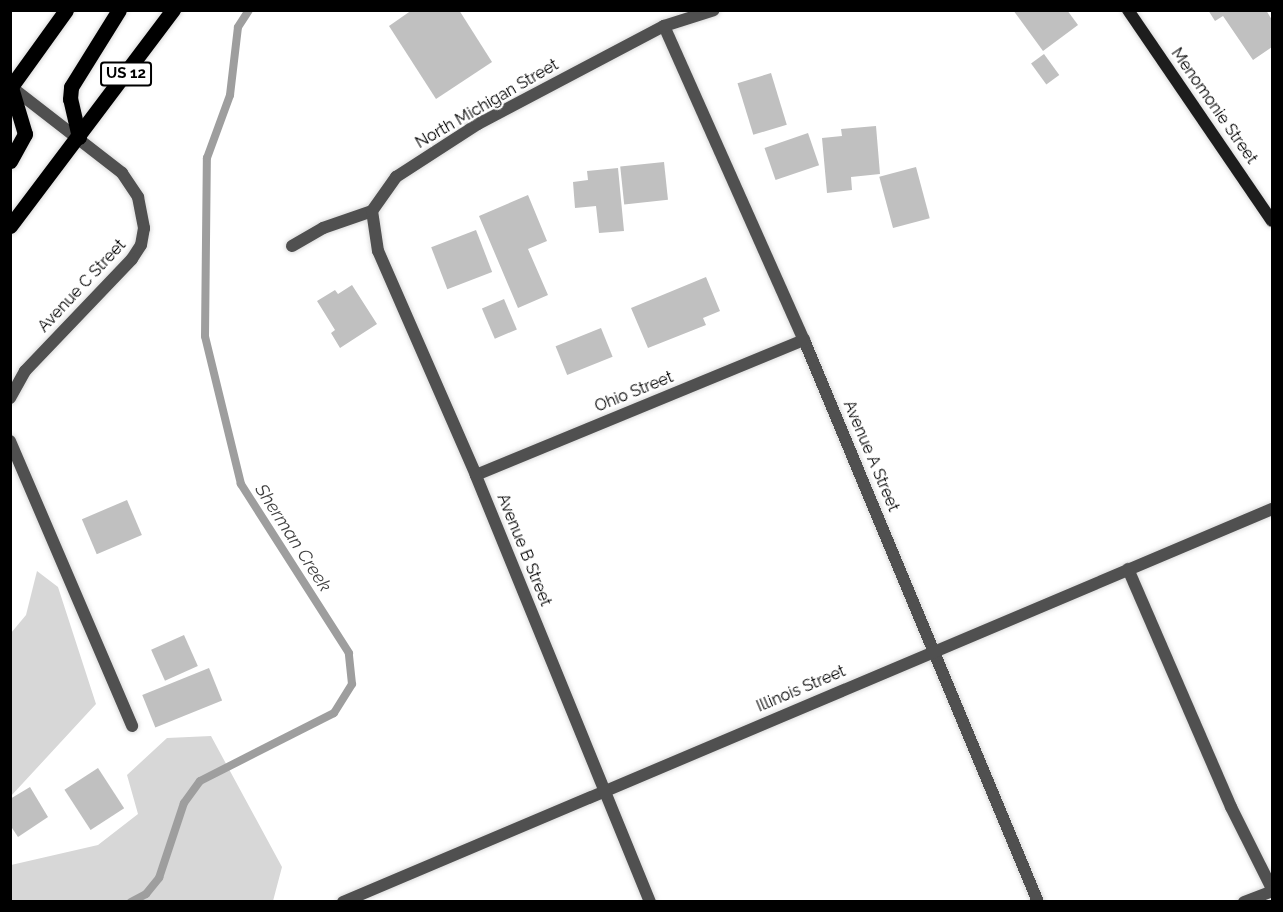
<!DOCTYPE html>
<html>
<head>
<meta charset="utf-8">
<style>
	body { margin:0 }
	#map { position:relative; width:1283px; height:912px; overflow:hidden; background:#fff; font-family:Raleway,sans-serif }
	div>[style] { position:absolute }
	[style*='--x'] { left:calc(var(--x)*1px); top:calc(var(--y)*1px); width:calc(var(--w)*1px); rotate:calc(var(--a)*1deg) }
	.green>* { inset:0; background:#d7d7d7 }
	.stream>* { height:8px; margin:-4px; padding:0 4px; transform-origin:4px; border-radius:4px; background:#9e9e9e }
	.building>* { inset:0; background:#c0c0c0; transform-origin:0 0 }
	.roads { filter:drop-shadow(0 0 2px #dbdbdb) drop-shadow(0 0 2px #dbdbdb) }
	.lane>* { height:12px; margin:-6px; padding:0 6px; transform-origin:6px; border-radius:6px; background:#505050 }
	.street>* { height:12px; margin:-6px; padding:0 6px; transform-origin:6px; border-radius:6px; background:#505050 }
	.secondary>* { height:12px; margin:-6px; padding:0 6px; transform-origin:6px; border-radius:6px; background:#1d1d1d }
	.primary>* { height:15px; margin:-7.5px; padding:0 7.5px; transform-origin:7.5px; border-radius:7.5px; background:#000 }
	span { translate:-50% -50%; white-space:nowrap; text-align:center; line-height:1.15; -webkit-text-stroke:4.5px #fff; paint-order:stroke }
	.shield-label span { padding:2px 4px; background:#fff; border:2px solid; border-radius:4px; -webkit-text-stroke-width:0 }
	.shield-label { font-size:15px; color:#000; font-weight:700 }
	.street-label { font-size:16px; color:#000 }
	.water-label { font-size:18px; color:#3f3f3f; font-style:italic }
	.frame { position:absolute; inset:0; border:12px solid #000; pointer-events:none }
</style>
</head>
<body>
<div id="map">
	<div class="green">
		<i style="clip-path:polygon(37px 571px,58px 587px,96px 704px,11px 796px,11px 633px,26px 615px)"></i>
		<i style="clip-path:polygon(211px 736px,282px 867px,273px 901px,11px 901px,11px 865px,98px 845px,138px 814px,127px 775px,167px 738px)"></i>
	</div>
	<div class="stream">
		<i style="--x:131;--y:902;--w:17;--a:-28"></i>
		<i style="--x:146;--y:894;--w:21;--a:-51"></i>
		<i style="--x:159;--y:878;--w:79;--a:-71.6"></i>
		<i style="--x:184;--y:803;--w:27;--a:-54"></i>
		<i style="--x:200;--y:781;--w:150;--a:-26.9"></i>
		<i style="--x:334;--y:713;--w:34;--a:-58"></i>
		<i style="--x:352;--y:684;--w:31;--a:-96"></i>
		<i style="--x:349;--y:653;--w:201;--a:-122.6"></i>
		<i style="--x:241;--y:484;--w:152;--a:-103.7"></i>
		<i style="--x:205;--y:336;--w:178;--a:-89.4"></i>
		<i style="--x:207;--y:158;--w:67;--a:-69.9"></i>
		<i style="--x:230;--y:95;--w:68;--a:-83.3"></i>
		<i style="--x:238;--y:27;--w:20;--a:-57"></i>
	</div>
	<div class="building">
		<i style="clip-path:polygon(412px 10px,459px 10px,492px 62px,436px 99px,389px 26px)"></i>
		<i style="clip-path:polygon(1013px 10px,1067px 10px,1078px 25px,1043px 51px)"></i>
		<i style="clip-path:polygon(1208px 10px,1266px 10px,1272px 20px,1272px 47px,1253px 60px,1223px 16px,1215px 21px)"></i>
		<i style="left:1044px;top:54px;width:26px;height:16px;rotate:54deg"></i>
		<i style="left:771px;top:73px;width:54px;height:35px;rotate:73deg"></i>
		<i style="clip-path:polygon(876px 126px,880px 174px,851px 177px,852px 190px,827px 193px,822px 138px,842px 136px,841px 129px)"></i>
		<i style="left:808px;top:133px;width:34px;height:46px;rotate:71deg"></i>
		<i style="left:664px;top:162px;width:38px;height:44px;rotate:84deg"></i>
		<i style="left:916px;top:167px;width:53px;height:38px;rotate:75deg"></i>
		<i style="clip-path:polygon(618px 168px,624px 231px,599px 233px,596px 206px,575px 208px,573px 182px,588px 180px,587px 171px)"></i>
		<i style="clip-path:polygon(528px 195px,547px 241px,528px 249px,548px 295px,518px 308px,479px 216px)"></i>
		<i style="left:476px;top:230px;width:45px;height:48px;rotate:69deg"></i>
		<i style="clip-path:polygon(706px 277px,720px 311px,703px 318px,706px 325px,648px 348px,631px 308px)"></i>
		<i style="clip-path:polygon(352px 285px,377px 324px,340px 348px,331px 333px,335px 330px,317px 301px,335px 290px,338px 294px)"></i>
		<i style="left:504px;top:299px;width:33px;height:24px;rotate:67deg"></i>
		<i style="left:601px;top:328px;width:31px;height:49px;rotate:68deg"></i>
		<i style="left:127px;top:500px;width:38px;height:49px;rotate:67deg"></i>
		<i style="left:184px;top:635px;width:34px;height:36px;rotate:66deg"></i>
		<i style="left:209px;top:668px;width:35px;height:72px;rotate:68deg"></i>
		<i style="left:98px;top:768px;width:48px;height:40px;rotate:57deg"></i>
		<i style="clip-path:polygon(30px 787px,48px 817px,18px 837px,10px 825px,10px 799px)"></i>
	</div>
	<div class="roads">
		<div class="lane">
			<i style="--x:1128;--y:569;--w:259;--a:66.6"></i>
			<i style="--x:1231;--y:807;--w:92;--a:63.4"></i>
		</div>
		<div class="street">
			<i style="--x:664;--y:26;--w:344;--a:66"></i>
			<i style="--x:804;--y:340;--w:609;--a:67.39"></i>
			<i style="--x:10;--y:86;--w:142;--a:37.8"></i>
			<i style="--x:122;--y:173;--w:29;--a:56"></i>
			<i style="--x:138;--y:197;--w:32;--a:79"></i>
			<i style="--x:144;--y:228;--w:17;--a:100"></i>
			<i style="--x:141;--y:245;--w:17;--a:123"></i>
			<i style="--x:132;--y:259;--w:155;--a:133.7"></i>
			<i style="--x:25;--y:371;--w:31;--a:119"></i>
			<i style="--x:292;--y:246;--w:36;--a:-30"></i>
			<i style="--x:323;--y:228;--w:52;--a:-19.1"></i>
			<i style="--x:10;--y:441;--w:310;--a:66.8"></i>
			<i style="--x:476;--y:475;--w:355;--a:-22.4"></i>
			<i style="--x:343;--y:902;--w:1009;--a:-22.93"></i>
			<i style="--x:650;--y:902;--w:461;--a:-112.2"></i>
			<i style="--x:476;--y:475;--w:244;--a:-113.6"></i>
			<i style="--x:378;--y:251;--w:40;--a:-98.5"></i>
			<i style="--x:372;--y:211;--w:42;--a:-54.8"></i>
			<i style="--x:396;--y:177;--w:98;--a:-32.9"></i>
			<i style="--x:478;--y:124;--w:210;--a:-27.8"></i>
			<i style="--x:664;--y:26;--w:52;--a:-17.7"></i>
			<i style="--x:1244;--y:902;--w:30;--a:-21"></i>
		</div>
		<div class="secondary">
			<i style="--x:1128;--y:10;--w:255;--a:55.7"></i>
		</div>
		<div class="primary">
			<i style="--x:10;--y:88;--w:96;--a:-54.3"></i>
			<i style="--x:79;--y:137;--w:39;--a:-103"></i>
			<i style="--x:70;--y:99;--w:12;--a:-85"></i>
			<i style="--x:71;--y:87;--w:91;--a:-58.1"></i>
			<i style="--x:10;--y:161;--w:31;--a:-61"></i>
			<i style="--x:25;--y:134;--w:49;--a:-106.6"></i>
			<i style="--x:10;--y:226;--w:271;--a:-53"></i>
		</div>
	</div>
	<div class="shield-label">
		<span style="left:126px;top:74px">US 12</span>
	</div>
	<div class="street-label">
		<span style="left:487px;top:104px;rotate:-30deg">North Michigan Street</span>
		<span style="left:1214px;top:106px;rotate:55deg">Menomonie Street</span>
		<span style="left:82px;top:286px;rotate:-47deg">Avenue C Street</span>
		<span style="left:634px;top:392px;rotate:-22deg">Ohio Street</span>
		<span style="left:871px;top:456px;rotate:67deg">Avenue A Street</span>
		<span style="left:524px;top:550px;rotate:68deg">Avenue B Street</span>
		<span style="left:801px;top:689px;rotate:-23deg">Illinois Street</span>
	</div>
	<div class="water-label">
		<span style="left:293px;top:538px;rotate:57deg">Sherman Creek</span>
	</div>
	<div class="frame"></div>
</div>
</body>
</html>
